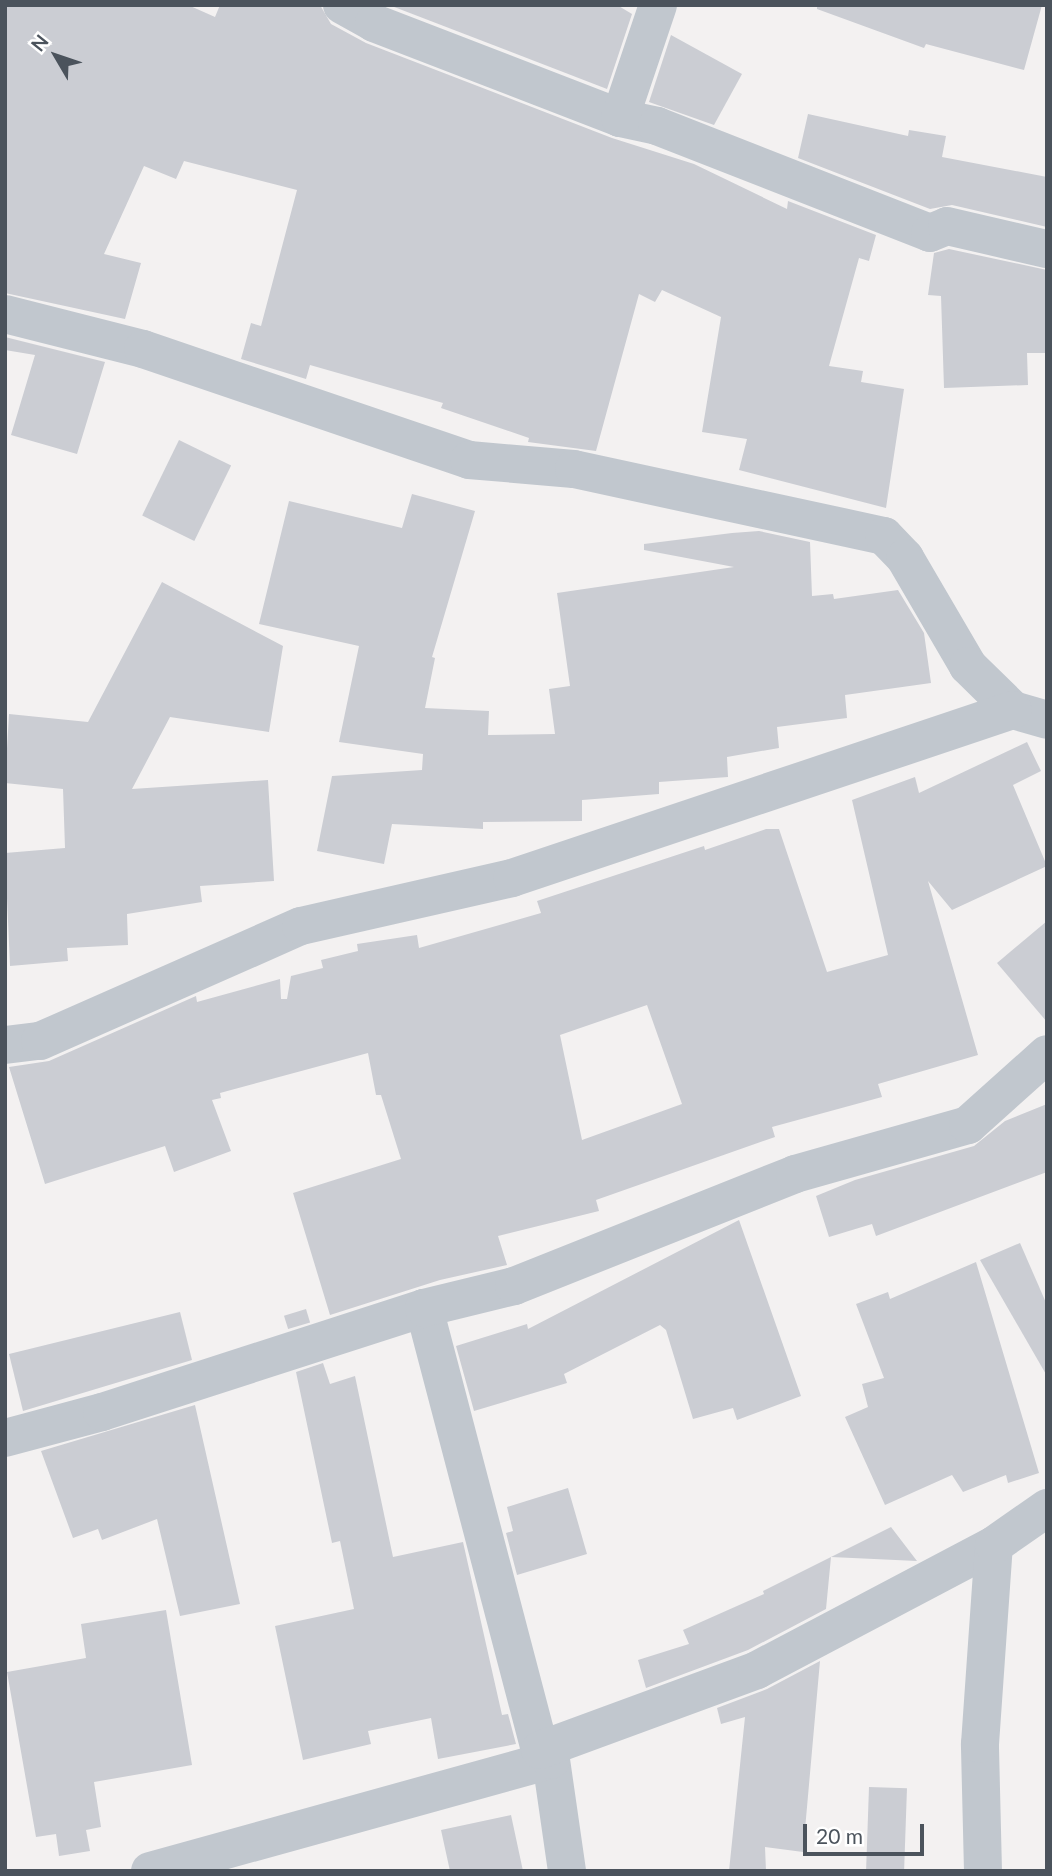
<!DOCTYPE html>
<html>
<head>
<meta charset="utf-8">
<style>
	body { margin:0 }
	#map { position:relative; width:1052px; height:1876px; overflow:hidden; background:#f3f1f1; font-family:Lato,sans-serif }
	div>[style] { position:absolute }
	[style*='--x'] { left:calc(var(--x)*1px); top:calc(var(--y)*1px); width:calc(var(--w)*1px); rotate:calc(var(--a)*1deg) }
	.building>* { inset:0; background:#cbcdd3; transform-origin:0 0 }
	.minor>* { height:38px; margin:-19px; padding:0 19px; transform-origin:19px; border-radius:19px; background:#c1c7ce }
	span { translate:-50% -50%; white-space:nowrap; text-align:center; line-height:1.15; -webkit-text-stroke:7px #fff; paint-order:stroke }
	.frame { position:absolute; inset:0; border:7px solid #4b535c; pointer-events:none }
	.north { position:absolute; left:21px; top:21px; width:70px; height:70px; -webkit-text-stroke:5px #fff; paint-order:stroke; rotate:309deg; font-size:19px; font-weight:700; line-height:28px; text-align:center; color:#4b535c }
	.north::after { content:''; display:block; margin:auto; width:24px; height:32px; background:#4b535c; clip-path:polygon(50% 0,100% 100%,50% 72%,0 100%) }
	.scale { position:absolute; left:803px; top:1824px; width:121px; height:32px; box-sizing:border-box; border:4px solid #4b535c; border-top:0; padding-left:9px; font-size:21px; line-height:24px; white-space:nowrap; color:#4b535c; -webkit-text-stroke:5px #fff; paint-order:stroke }
</style>
</head>
<body>
<div id="map">
	<div class="building">
		<i style="clip-path:polygon(5px 5px,188px 5px,215px 17px,220px 5px,320px 5px,331px 24px,366px 43px,612px 138px,694px 164px,787px 209px,788px 201px,876px 235px,869px 261px,859px 258px,829px 366px,863px 371px,861px 382px,904px 389px,886px 508px,739px 470px,747px 439px,702px 432px,721px 317px,662px 290px,655px 302px,639px 294px,596px 451px,528px 442px,529px 438px,441px 408px,443px 403px,310px 365px,306px 379px,241px 359px,251px 323px,261px 326px,297px 190px,184px 161px,176px 179px,144px 166px,104px 254px,141px 263px,125px 319px,5px 293px)"></i>
		<i style="clip-path:polygon(389px 5px,617px 5px,632px 14px,607px 89px)"></i>
		<i style="clip-path:polygon(817px 5px,1042px 5px,1024px 70px,926px 44px,924px 48px,817px 9px)"></i>
		<i style="clip-path:polygon(671px 35px,742px 74px,714px 125px,649px 102px)"></i>
		<i style="clip-path:polygon(808px 114px,908px 136px,909px 130px,946px 136px,942px 157px,1047px 177px,1047px 227px,952px 205px,930px 209px,798px 158px)"></i>
		<i style="clip-path:polygon(949px 249px,1047px 270px,1047px 353px,1027px 353px,1028px 385px,944px 388px,941px 296px,928px 295px,934px 253px)"></i>
		<i style="clip-path:polygon(5px 337px,105px 362px,77px 454px,11px 435px,35px 355px,5px 350px)"></i>
		<i style="left:179px;top:440px;width:58px;height:84px;rotate:26deg"></i>
		<i style="clip-path:polygon(412px 494px,475px 511px,432px 657px,435px 658px,425px 708px,489px 711px,488px 735px,555px 734px,549px 689px,570px 686px,557px 593px,734px 567px,644px 550px,644px 544px,732px 533px,759px 531px,810px 542px,812px 596px,833px 594px,834px 599px,898px 590px,924px 633px,931px 683px,845px 695px,847px 718px,777px 727px,779px 748px,727px 757px,728px 777px,659px 782px,659px 794px,582px 800px,582px 821px,483px 822px,483px 829px,392px 824px,384px 864px,317px 851px,332px 776px,422px 770px,423px 754px,339px 742px,359px 646px,259px 624px,289px 501px,402px 528px)"></i>
		<i style="clip-path:polygon(162px 582px,283px 646px,269px 732px,170px 717px,132px 789px,268px 780px,274px 881px,200px 886px,202px 902px,127px 914px,128px 945px,67px 948px,68px 961px,10px 966px,5px 853px,65px 848px,63px 789px,5px 783px,9px 714px,88px 722px)"></i>
		<i style="clip-path:polygon(evenodd,1027px 742px,1041px 771px,1013px 785px,1047px 866px,952px 910px,928px 881px,978px 1055px,878px 1084px,882px 1097px,772px 1127px,775px 1137px,596px 1200px,599px 1211px,498px 1236px,507px 1265px,440px 1280px,330px 1315px,293px 1193px,401px 1159px,381px 1095px,376px 1095px,368px 1053px,220px 1093px,221px 1098px,212px 1100px,231px 1151px,174px 1172px,165px 1146px,45px 1184px,9px 1067px,49px 1061px,196px 996px,197px 1002px,280px 979px,281px 999px,287px 999px,291px 976px,323px 968px,321px 960px,358px 951px,357px 944px,417px 935px,419px 948px,541px 913px,537px 901px,704px 846px,705px 850px,766px 829px,779px 829px,827px 972px,888px 955px,852px 800px,915px 777px,919px 793px,1027px 742px,647px 1005px,682px 1104px,582px 1140px,560px 1035px,647px 1005px)"></i>
		<i style="clip-path:polygon(1047px 921px,1047px 1022px,997px 963px)"></i>
		<i style="clip-path:polygon(1047px 1104px,1047px 1172px,876px 1236px,872px 1224px,829px 1237px,816px 1196px,855px 1180px,974px 1146px,1005px 1121px)"></i>
		<i style="clip-path:polygon(739px 1220px,801px 1396px,737px 1420px,733px 1408px,693px 1419px,666px 1330px,660px 1325px,564px 1374px,567px 1383px,474px 1411px,456px 1346px,527px 1324px,528px 1329px)"></i>
		<i style="clip-path:polygon(1020px 1243px,1047px 1305px,1047px 1376px,980px 1260px)"></i>
		<i style="clip-path:polygon(976px 1262px,1039px 1473px,1008px 1483px,1006px 1475px,963px 1492px,952px 1475px,885px 1505px,845px 1417px,868px 1407px,862px 1384px,884px 1378px,856px 1304px,888px 1292px,890px 1299px)"></i>
		<i style="left:306px;top:1309px;width:14px;height:23px;rotate:73deg"></i>
		<i style="clip-path:polygon(180px 1312px,192px 1360px,23px 1411px,9px 1354px)"></i>
		<i style="clip-path:polygon(323px 1363px,330px 1384px,355px 1376px,393px 1557px,463px 1542px,502px 1715px,508px 1714px,516px 1744px,438px 1759px,431px 1718px,368px 1731px,371px 1744px,303px 1760px,275px 1626px,354px 1609px,340px 1541px,332px 1543px,296px 1372px)"></i>
		<i style="clip-path:polygon(195px 1405px,240px 1604px,180px 1616px,157px 1519px,102px 1540px,98px 1529px,73px 1538px,41px 1451px)"></i>
		<i style="clip-path:polygon(568px 1488px,587px 1554px,517px 1575px,506px 1533px,513px 1531px,507px 1507px)"></i>
		<i style="clip-path:polygon(891px 1527px,917px 1561px,831px 1557px,826px 1609px,748px 1650px,646px 1688px,638px 1660px,689px 1644px,683px 1630px,764px 1594px,763px 1591px)"></i>
		<i style="clip-path:polygon(166px 1610px,192px 1765px,94px 1782px,101px 1827px,86px 1830px,90px 1851px,59px 1856px,56px 1834px,36px 1837px,7px 1672px,86px 1658px,81px 1624px)"></i>
		<i style="clip-path:polygon(820px 1661px,803px 1852px,765px 1847px,766px 1871px,729px 1871px,745px 1717px,721px 1724px,717px 1708px,767px 1689px)"></i>
		<i style="left:869px;top:1787px;width:38px;height:84px;rotate:2deg"></i>
		<i style="clip-path:polygon(511px 1815px,523px 1871px,450px 1871px,441px 1830px)"></i>
	</div>
	<div class="minor">
		<i style="--x:342;--y:5;--w:37;--a:29"></i>
		<i style="--x:374;--y:23;--w:264;--a:21.1"></i>
		<i style="--x:620;--y:118;--w:38;--a:12"></i>
		<i style="--x:657;--y:126;--w:293;--a:21.4"></i>
		<i style="--x:930;--y:233;--w:18;--a:-22"></i>
		<i style="--x:947;--y:226;--w:103;--a:13"></i>
		<i style="--x:620;--y:118;--w:119;--a:-71.4"></i>
		<i style="--x:5;--y:314;--w:142;--a:14.2"></i>
		<i style="--x:143;--y:349;--w:344;--a:18.8"></i>
		<i style="--x:469;--y:460;--w:105;--a:4.9"></i>
		<i style="--x:574;--y:469;--w:317;--a:12.2"></i>
		<i style="--x:884;--y:536;--w:30;--a:46"></i>
		<i style="--x:905;--y:558;--w:125;--a:59.7"></i>
		<i style="--x:968;--y:666;--w:63;--a:44.4"></i>
		<i style="--x:1013;--y:710;--w:35;--a:16"></i>
		<i style="--x:5;--y:1045;--w:35;--a:-7"></i>
		<i style="--x:40;--y:1041;--w:285;--a:-23.8"></i>
		<i style="--x:301;--y:926;--w:216;--a:-12.8"></i>
		<i style="--x:512;--y:878;--w:528;--a:-18.54"></i>
		<i style="--x:424;--y:1308;--w:457;--a:75.3"></i>
		<i style="--x:5;--y:1438;--w:100;--a:-15"></i>
		<i style="--x:102;--y:1412;--w:338;--a:-17.9"></i>
		<i style="--x:424;--y:1308;--w:93;--a:-13.7"></i>
		<i style="--x:514;--y:1286;--w:302;--a:-21.7"></i>
		<i style="--x:795;--y:1174;--w:180;--a:-15.8"></i>
		<i style="--x:968;--y:1125;--w:106;--a:-41.9"></i>
		<i style="--x:551;--y:1760;--w:112;--a:81.8"></i>
		<i style="--x:150;--y:1871;--w:416;--a:-15.5"></i>
		<i style="--x:551;--y:1760;--w:15;--a:-138"></i>
		<i style="--x:540;--y:1750;--w:231;--a:-20.2"></i>
		<i style="--x:757;--y:1670;--w:268;--a:-27.8"></i>
		<i style="--x:983;--y:1871;--w:127;--a:-91.4"></i>
		<i style="--x:980;--y:1744;--w:199;--a:-86"></i>
		<i style="--x:994;--y:1545;--w:65;--a:-34.9"></i>
	</div>
	<div class="frame"></div>
	<div class="north">N</div>
	<div class="scale">20 m</div>
</div>
</body>
</html>
